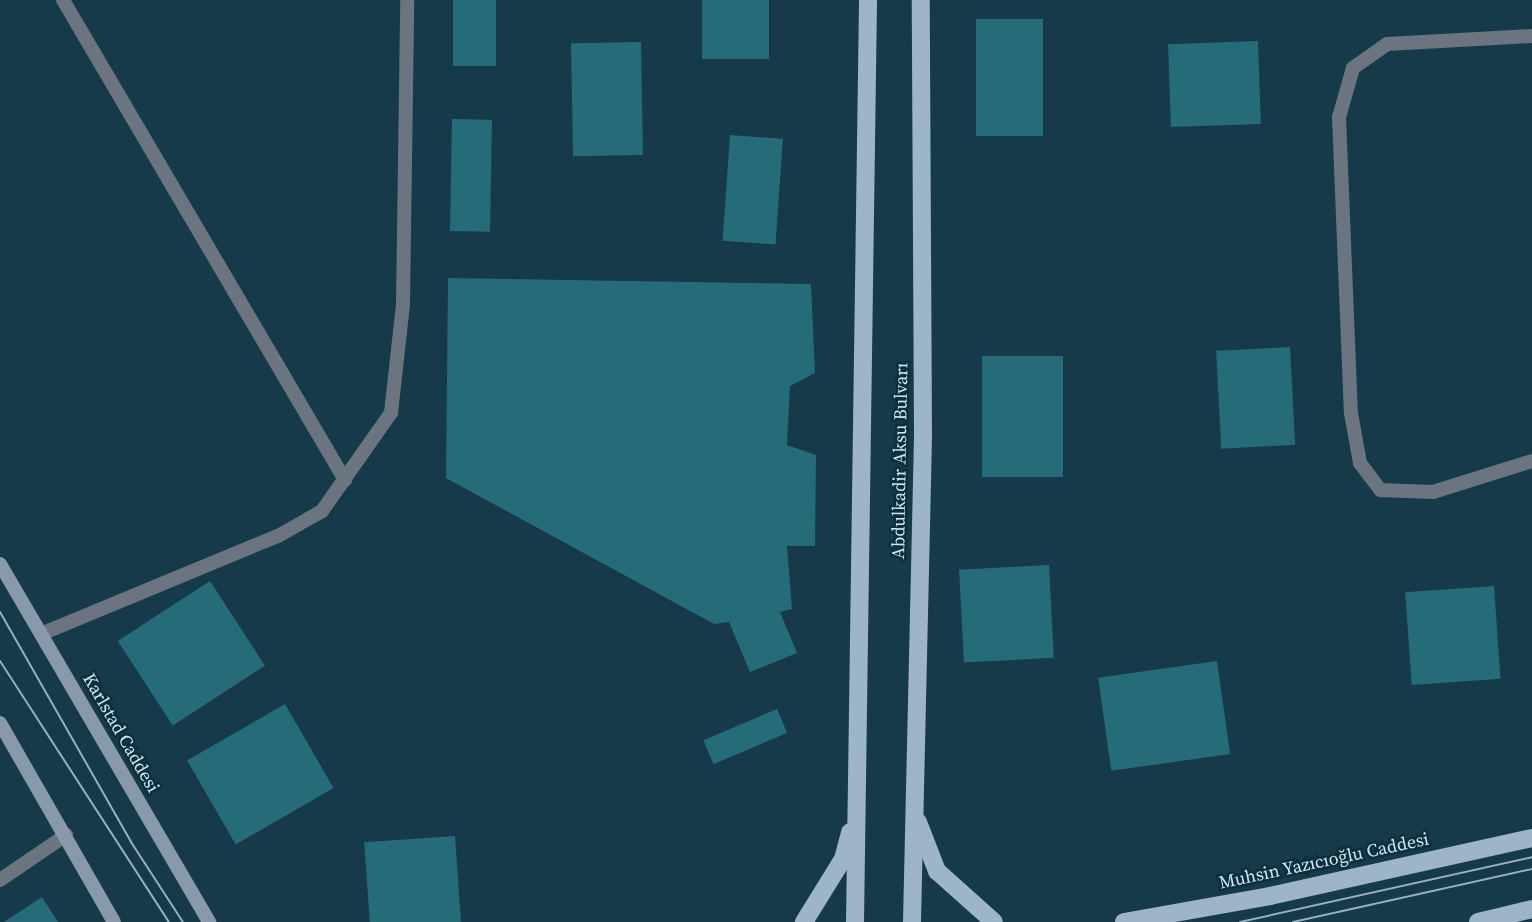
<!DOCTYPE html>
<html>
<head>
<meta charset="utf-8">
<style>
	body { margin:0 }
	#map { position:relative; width:1532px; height:922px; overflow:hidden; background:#163a49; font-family:"Source Serif 4",serif }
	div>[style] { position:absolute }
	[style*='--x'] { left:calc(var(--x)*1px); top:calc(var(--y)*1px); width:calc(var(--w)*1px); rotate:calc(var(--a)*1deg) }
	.building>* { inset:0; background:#256c78; transform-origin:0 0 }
	.street>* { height:14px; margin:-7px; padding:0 7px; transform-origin:7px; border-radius:7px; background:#6a7580 }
	.secondary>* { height:14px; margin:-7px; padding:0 7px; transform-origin:7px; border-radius:7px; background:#8799aa }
	.primary>* { height:18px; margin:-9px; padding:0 9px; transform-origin:9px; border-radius:9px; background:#9db4cb }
	.tram>* { height:2px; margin:-1px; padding:0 1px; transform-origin:1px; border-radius:1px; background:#98b0bc }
	span { translate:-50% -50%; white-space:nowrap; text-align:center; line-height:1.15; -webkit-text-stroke:5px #0b2f3e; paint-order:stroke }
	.street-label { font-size:18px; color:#d4e7f1 }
</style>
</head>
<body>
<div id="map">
	<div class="building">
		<i style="left:453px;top:0;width:43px;height:66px"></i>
		<i style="left:702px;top:0;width:67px;height:59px"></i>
		<i style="left:1043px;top:19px;width:117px;height:67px;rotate:90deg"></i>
		<i style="left:1258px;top:41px;width:83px;height:90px;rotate:88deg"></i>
		<i style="left:641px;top:42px;width:113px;height:70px;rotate:89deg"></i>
		<i style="left:452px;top:119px;width:40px;height:112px;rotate:1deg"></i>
		<i style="left:730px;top:135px;width:53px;height:106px;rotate:4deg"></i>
		<i style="clip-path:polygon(448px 278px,811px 284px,815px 373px,790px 386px,787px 445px,816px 455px,815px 546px,787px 546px,792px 609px,780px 612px,797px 653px,750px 672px,729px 622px,714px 624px,446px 478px)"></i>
		<i style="left:1290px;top:347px;width:98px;height:74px;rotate:87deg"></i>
		<i style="left:982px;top:356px;width:81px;height:121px"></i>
		<i style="left:1049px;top:565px;width:93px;height:90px;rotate:87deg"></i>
		<i style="left:210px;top:581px;width:101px;height:110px;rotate:57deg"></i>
		<i style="left:1494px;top:586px;width:93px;height:89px;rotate:86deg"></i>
		<i style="left:1217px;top:661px;width:94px;height:120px;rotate:82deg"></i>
		<i style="left:285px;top:704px;width:97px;height:113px;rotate:60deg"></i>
		<i style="left:777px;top:709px;width:26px;height:80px;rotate:67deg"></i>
		<i style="left:455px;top:836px;width:86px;height:91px;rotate:86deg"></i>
		<i style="clip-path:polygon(42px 897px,58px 922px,4px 922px)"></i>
	</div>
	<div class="street">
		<i style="--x:63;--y:0;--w:557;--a:59.57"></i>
		<i style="--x:1532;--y:36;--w:145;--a:176.8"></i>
		<i style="--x:1387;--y:44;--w:42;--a:144.8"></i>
		<i style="--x:1353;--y:68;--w:51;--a:105.9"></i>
		<i style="--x:1339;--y:117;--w:296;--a:87.7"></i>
		<i style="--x:1351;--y:413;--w:51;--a:79.8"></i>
		<i style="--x:1360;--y:463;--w:34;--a:53"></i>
		<i style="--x:1380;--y:490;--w:53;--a:2.2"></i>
		<i style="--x:1433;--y:492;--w:104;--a:-17.4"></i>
		<i style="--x:41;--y:634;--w:256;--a:-22.5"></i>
		<i style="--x:278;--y:536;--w:51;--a:-29.6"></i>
		<i style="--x:322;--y:511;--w:120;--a:-54.9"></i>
		<i style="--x:391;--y:413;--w:110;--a:-83.7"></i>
		<i style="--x:403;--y:304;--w:304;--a:-89.2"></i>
		<i style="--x:0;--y:880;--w:80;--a:-34.3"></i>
	</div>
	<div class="secondary">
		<i style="--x:0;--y:564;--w:415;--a:59.7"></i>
		<i style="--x:0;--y:723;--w:229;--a:60.2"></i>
	</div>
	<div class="primary">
		<i style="--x:918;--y:822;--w:53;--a:68.8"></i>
		<i style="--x:937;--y:871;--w:76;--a:41.8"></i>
		<i style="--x:804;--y:922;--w:74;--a:-58.2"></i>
		<i style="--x:843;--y:859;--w:28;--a:-75"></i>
		<i style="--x:855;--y:922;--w:922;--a:-89.19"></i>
		<i style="--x:912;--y:922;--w:488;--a:-88.7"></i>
		<i style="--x:923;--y:434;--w:434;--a:-90.3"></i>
		<i style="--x:1124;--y:922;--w:148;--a:-10.1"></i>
		<i style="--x:1270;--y:896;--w:268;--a:-12.5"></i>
		<i style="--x:1478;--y:922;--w:56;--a:-13.5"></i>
	</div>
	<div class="tram">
		<i style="--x:0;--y:612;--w:265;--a:60.3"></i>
		<i style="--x:131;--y:842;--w:95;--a:57"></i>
		<i style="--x:0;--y:661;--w:311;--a:57.1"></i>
		<i style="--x:1240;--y:922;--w:299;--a:-12.5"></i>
		<i style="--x:1293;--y:922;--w:245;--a:-12.5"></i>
	</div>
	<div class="street-label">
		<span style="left:900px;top:461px;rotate:-89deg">Abdulkadir Aksu Bulvarı</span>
		<span style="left:121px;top:733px;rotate:60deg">Karlstad Caddesi</span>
		<span style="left:1324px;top:861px;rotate:-12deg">Muhsin Yazıcıoğlu Caddesi</span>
	</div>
</div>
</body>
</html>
